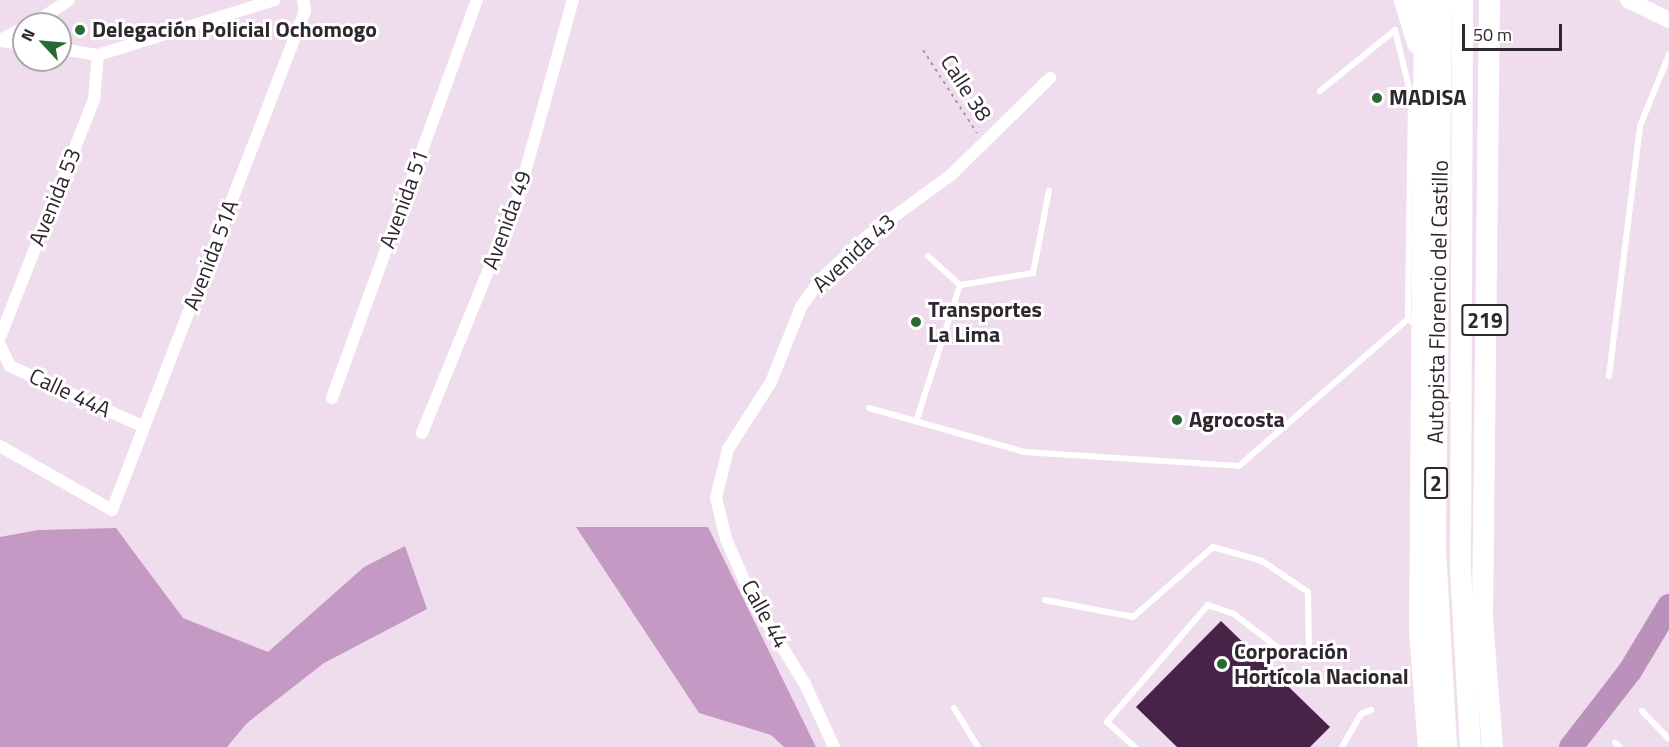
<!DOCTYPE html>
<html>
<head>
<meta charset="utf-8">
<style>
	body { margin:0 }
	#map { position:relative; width:1669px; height:747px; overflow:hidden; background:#efddee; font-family:"Titillium Web",sans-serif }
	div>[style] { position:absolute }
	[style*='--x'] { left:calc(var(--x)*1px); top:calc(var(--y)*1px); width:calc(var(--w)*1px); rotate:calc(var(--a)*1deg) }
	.forest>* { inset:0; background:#c499c4 }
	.river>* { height:24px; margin:-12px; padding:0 12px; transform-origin:12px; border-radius:12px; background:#ba91bb }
	.building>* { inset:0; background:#462347 }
	.path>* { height:2px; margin-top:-1px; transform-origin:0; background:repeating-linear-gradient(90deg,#a496a4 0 3px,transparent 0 7.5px) }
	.lane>* { height:6px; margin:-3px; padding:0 3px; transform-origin:3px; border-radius:3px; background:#fff }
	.street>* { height:12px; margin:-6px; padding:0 6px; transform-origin:6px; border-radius:6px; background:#fff }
	.secondary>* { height:16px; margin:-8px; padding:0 8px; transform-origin:8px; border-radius:8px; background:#fff }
	.highway>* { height:21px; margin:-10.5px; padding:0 10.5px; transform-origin:10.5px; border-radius:10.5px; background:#fff }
	.dots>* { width:16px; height:16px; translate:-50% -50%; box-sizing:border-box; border:3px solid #fff; border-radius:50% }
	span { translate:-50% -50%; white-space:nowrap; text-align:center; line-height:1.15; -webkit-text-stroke:6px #fff; paint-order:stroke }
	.shield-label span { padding:2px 4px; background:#fff; border:2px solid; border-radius:4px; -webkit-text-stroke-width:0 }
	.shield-label { font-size:21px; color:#2e272e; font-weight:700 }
	.poi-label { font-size:22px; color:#2e272e; font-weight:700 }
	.left { translate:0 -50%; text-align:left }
	.street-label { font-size:22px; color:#2e272e }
	.north { position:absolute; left:12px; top:12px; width:60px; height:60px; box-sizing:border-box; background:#fff; border:2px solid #aba9ab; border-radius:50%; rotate:296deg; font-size:16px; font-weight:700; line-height:24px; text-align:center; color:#2e272e }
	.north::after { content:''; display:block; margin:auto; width:21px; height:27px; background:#296932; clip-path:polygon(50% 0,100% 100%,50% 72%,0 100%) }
	.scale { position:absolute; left:1462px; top:24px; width:100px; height:27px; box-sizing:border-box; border:3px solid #2e272e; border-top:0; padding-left:8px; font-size:18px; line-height:21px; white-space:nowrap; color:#2e272e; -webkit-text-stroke:4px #fff; paint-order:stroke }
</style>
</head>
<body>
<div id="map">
	<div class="forest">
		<i style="clip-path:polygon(576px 527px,708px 527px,816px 747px,784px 747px,771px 735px,699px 713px)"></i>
		<i style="clip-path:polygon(116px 528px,183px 618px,268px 652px,364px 567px,405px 546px,427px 609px,324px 663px,247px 723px,227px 747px,0 747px,0 537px,38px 530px)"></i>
	</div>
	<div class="river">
		<i style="--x:1571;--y:747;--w:96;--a:-52.2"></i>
		<i style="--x:1630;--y:671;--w:76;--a:-59"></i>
	</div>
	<div class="building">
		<i style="clip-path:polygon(1221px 621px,1330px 727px,1310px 747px,1177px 747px,1136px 707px)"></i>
	</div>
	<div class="path">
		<i style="--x:923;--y:50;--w:99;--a:57"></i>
	</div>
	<div class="lane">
		<i style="--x:1320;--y:91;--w:97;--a:-39.1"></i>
		<i style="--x:1395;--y:30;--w:68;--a:76.4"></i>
		<i style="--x:1411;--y:96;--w:223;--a:90.8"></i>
		<i style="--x:960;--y:285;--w:74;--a:-9.3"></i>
		<i style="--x:1033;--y:273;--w:84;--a:-79"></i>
		<i style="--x:1609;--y:376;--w:252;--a:-82.9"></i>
		<i style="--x:1640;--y:126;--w:77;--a:-67.8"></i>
		<i style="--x:869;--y:408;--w:161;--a:15.8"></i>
		<i style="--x:1024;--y:452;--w:215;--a:3.7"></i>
		<i style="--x:1239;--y:466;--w:224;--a:-41"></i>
		<i style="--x:1408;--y:319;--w:11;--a:34"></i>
		<i style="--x:916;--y:422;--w:144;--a:-72.2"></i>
		<i style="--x:960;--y:285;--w:43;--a:-137.8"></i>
		<i style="--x:1045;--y:600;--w:90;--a:10.9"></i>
		<i style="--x:1133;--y:617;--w:106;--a:-41.2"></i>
		<i style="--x:1213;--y:547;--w:51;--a:15.9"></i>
		<i style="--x:1262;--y:561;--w:55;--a:34"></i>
		<i style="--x:1308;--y:592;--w:63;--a:89.1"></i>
		<i style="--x:1309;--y:655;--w:28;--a:-170"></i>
		<i style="--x:1281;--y:650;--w:59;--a:-142.5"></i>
		<i style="--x:1234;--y:614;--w:28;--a:-161"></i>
		<i style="--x:1208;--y:605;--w:155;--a:130.8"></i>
		<i style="--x:1107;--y:722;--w:38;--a:42"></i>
		<i style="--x:954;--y:708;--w:46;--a:58.4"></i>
		<i style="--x:1642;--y:711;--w:39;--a:46"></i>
		<i style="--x:1615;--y:743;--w:6;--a:39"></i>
		<i style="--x:1342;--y:747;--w:38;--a:-60"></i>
		<i style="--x:1361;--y:714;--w:11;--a:-22"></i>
	</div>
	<div class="street">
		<i style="--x:33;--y:24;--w:43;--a:-33.7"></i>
		<i style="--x:0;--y:40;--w:27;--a:-27"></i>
		<i style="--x:0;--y:41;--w:24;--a:7"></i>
		<i style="--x:60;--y:49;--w:38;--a:9"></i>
		<i style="--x:98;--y:55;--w:185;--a:-17.3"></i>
		<i style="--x:0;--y:337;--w:256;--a:-68.4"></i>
		<i style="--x:94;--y:99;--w:44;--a:-84.8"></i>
		<i style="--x:0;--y:345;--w:23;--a:65"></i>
		<i style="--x:10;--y:366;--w:147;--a:24.5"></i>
		<i style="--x:332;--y:398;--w:424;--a:-70"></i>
		<i style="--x:422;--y:433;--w:254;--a:-67.8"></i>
		<i style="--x:518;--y:198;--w:205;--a:-74.5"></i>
		<i style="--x:0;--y:446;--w:129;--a:29.7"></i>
		<i style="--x:112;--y:510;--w:535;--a:-68.85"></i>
		<i style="--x:305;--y:11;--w:11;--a:-100"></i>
		<i style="--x:834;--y:747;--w:69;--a:-114.7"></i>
		<i style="--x:805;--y:684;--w:101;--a:-121.6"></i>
		<i style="--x:752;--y:598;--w:64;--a:-113.8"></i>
		<i style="--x:726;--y:539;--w:42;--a:-103.7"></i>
		<i style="--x:716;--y:498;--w:50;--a:-76.2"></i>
		<i style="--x:728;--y:449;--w:80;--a:-57.3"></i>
		<i style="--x:771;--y:382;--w:81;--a:-68.2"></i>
		<i style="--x:801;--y:307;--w:33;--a:-55"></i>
		<i style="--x:820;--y:280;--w:63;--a:-43.1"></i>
		<i style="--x:866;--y:237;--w:105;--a:-36.1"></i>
		<i style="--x:951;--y:175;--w:139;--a:-44.4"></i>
	</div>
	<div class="secondary">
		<i style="--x:1628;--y:0;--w:46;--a:26"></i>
	</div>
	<div class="highway">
		<i style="--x:1404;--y:0;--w:45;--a:73.2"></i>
		<i style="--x:1424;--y:0;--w:631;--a:90.45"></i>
		<i style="--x:1419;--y:631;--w:116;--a:85.6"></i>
		<i style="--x:1441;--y:0;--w:549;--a:90.63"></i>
		<i style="--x:1435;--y:549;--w:198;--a:86.8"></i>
		<i style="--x:1462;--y:0;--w:569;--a:90.2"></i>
		<i style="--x:1460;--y:569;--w:178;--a:86.8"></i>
		<i style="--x:1489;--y:0;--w:618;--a:90.65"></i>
		<i style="--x:1482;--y:618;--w:129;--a:85.6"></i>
	</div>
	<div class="dots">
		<i style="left:80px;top:30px;background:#296932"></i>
		<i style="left:1377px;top:98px;background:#296932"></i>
		<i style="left:916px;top:322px;background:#296932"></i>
		<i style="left:1177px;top:420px;background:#296932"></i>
		<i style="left:1222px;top:664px;background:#296932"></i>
	</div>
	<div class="shield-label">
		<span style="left:1485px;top:320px">219</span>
		<span style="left:1436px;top:483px">2</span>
	</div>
	<div class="poi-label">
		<span class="left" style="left:92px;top:30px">Delegación Policial Ochomogo</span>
		<span class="left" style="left:1389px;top:98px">MADISA</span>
		<span class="left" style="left:928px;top:322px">Transportes<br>La Lima</span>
		<span class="left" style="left:1189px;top:420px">Agrocosta</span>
		<span class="left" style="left:1234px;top:664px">Corporación<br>Hortícola Nacional</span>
	</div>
	<div class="street-label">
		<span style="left:966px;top:88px;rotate:57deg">Calle 38</span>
		<span style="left:55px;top:197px;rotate:-68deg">Avenida 53</span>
		<span style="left:404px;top:199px;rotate:-70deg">Avenida 51</span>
		<span style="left:507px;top:220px;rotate:-70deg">Avenida 49</span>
		<span style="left:854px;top:253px;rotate:-43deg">Avenida 43</span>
		<span style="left:211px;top:255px;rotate:-69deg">Avenida 51A</span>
		<span style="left:1438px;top:302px;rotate:-89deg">Autopista Florencio del Castillo</span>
		<span style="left:70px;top:393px;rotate:25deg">Calle 44A</span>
		<span style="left:765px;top:614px;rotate:61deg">Calle 44</span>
	</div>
	<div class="north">N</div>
	<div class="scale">50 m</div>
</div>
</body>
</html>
